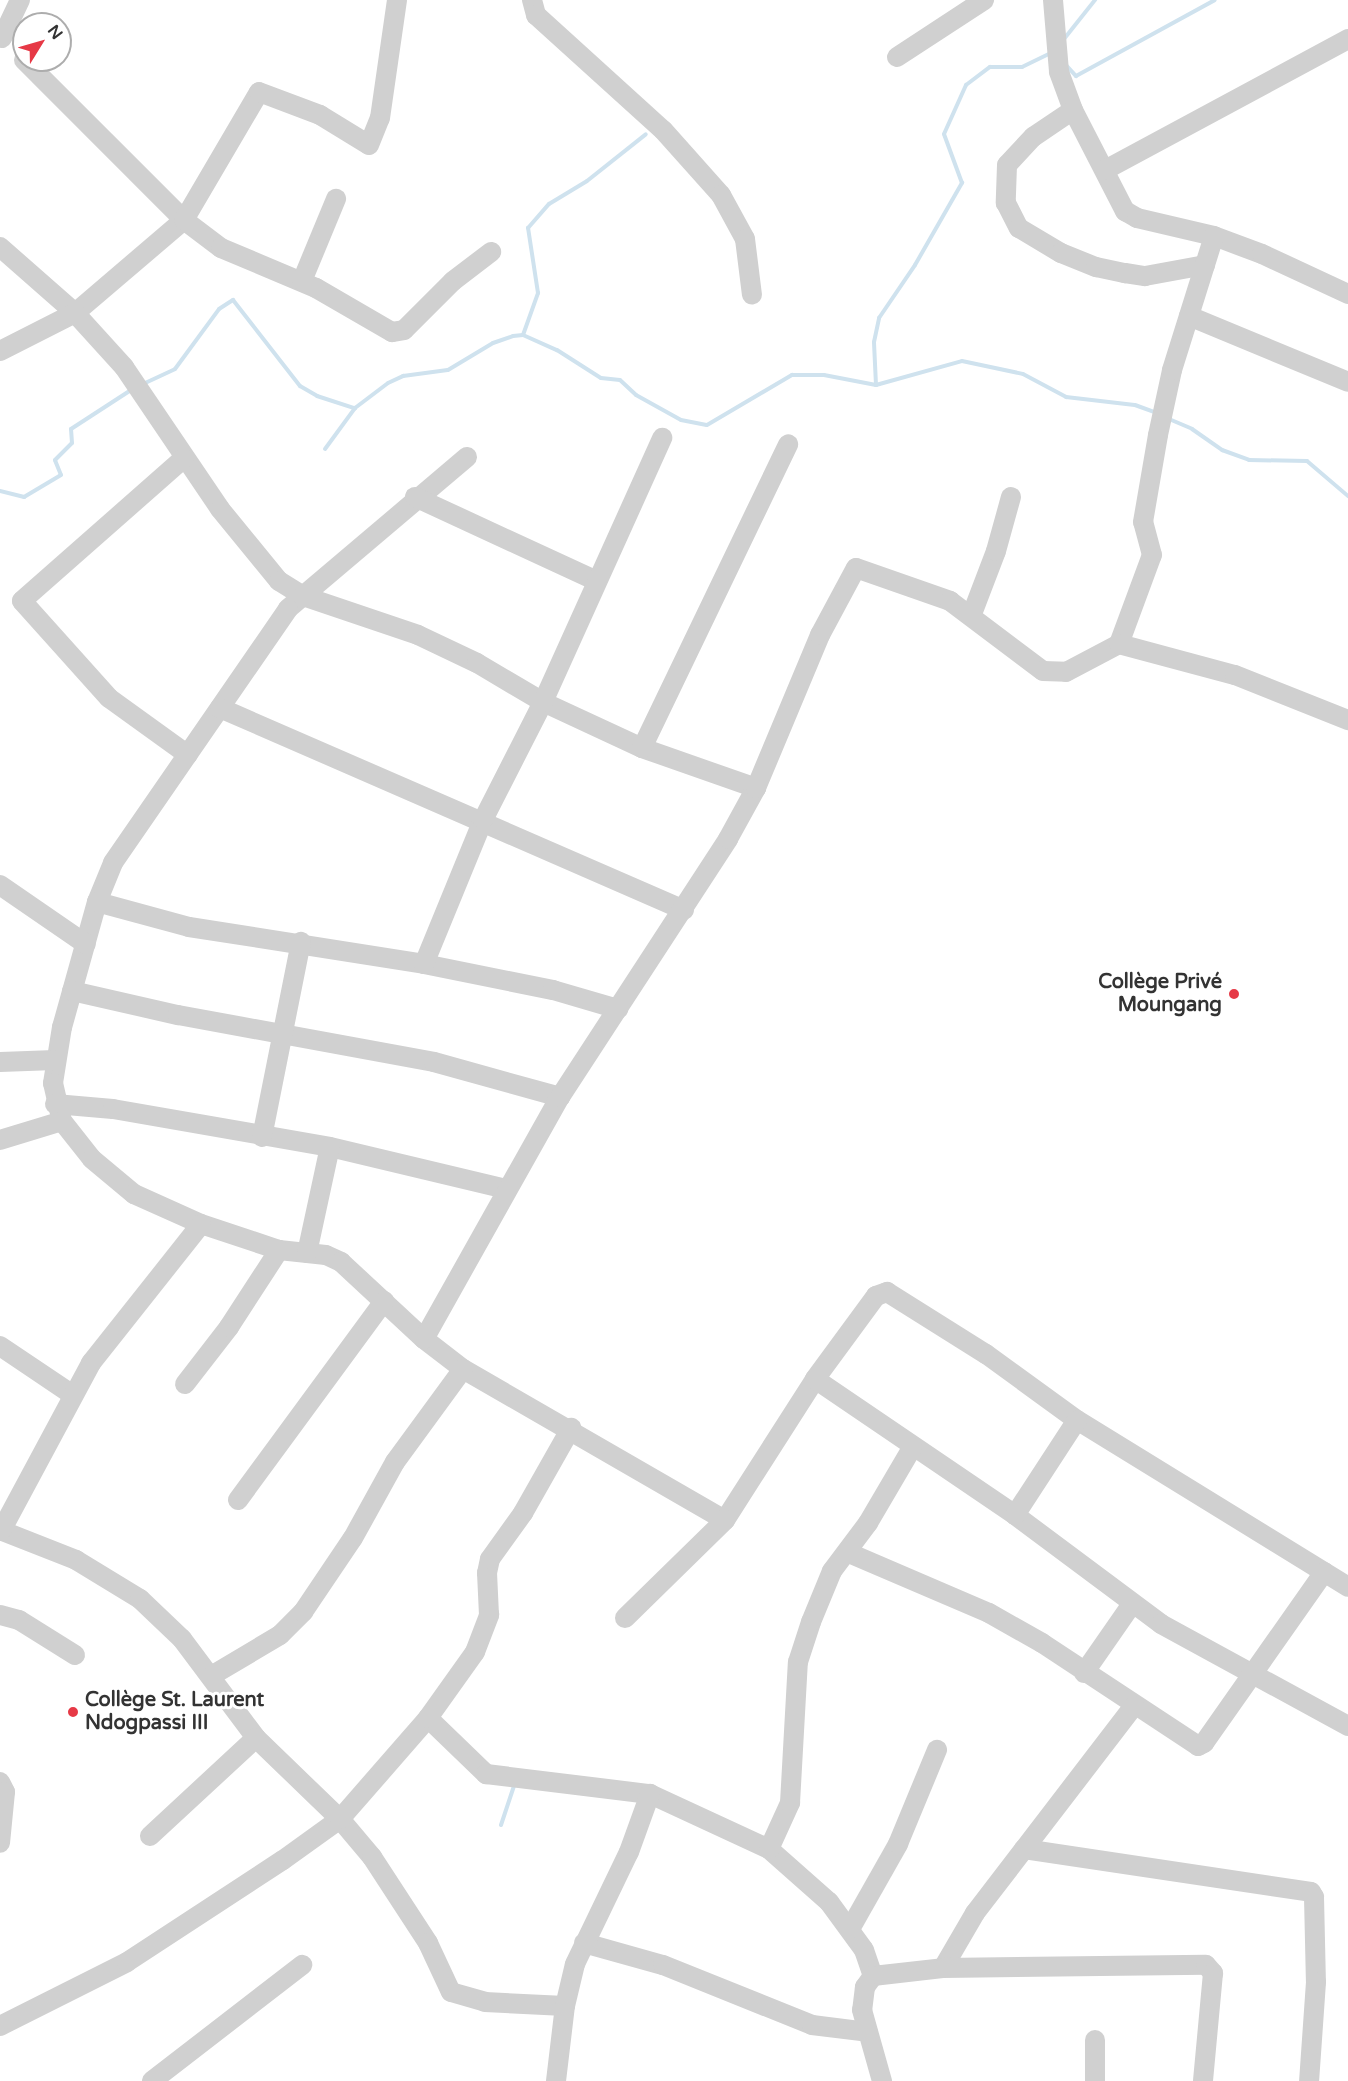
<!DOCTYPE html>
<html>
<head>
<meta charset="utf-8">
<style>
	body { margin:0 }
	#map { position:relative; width:1348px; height:2081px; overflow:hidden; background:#fff; font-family:"Varela Round",sans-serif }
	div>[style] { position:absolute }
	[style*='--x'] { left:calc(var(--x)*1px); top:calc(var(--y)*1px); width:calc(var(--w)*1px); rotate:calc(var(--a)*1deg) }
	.stream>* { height:4px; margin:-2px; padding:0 2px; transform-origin:2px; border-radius:2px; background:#cfe2ee }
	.minor>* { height:20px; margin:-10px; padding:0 10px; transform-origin:10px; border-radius:10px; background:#d0d0d0 }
	.dots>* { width:16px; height:16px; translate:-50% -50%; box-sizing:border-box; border:3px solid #fff; border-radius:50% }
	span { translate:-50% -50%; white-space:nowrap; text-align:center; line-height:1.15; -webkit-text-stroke:6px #fff; paint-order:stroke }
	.poi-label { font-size:20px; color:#333; font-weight:700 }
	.right { translate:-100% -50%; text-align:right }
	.left { translate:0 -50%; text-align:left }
	.north { position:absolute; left:12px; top:12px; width:60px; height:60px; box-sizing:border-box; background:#fff; border:2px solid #adadad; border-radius:50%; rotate:53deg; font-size:16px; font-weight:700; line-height:24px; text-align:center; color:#333 }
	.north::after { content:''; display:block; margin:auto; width:21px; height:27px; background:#e63946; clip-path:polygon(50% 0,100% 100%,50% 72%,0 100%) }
</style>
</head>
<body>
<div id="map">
	<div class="stream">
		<i style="--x:1064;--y:39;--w:50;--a:-51.5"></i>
		<i style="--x:1066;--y:65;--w:15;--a:48"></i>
		<i style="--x:1076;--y:76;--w:158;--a:-28.7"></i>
		<i style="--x:523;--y:335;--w:45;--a:-70.3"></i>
		<i style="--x:538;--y:293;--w:66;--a:-98.7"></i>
		<i style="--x:528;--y:228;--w:32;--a:-49"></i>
		<i style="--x:549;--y:204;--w:44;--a:-31.2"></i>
		<i style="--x:587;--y:181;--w:75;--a:-38.5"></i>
		<i style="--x:143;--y:384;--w:35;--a:-25"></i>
		<i style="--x:175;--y:369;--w:74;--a:-53.7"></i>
		<i style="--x:219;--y:309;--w:17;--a:-33"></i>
		<i style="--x:233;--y:300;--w:109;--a:52.1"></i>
		<i style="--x:300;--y:386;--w:20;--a:30"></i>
		<i style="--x:317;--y:396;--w:40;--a:18"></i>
		<i style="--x:876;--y:385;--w:43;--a:-92.7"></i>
		<i style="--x:874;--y:342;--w:25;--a:-78"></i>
		<i style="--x:879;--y:318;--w:64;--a:-55.8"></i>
		<i style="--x:915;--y:265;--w:95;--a:-60.2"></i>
		<i style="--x:962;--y:183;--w:52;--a:-110.2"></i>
		<i style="--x:944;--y:134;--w:54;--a:-65.8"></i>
		<i style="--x:966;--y:85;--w:30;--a:-37"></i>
		<i style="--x:990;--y:67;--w:32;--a:0"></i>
		<i style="--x:1022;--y:67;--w:32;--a:-26"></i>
		<i style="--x:1169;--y:419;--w:25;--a:23"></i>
		<i style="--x:1192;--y:429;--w:37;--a:35"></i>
		<i style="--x:1222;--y:450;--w:29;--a:20"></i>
		<i style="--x:1249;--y:460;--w:58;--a:1"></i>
		<i style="--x:1307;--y:461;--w:54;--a:40.5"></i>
		<i style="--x:325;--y:449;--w:51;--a:-53.8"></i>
		<i style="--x:355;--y:408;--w:41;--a:-37.1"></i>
		<i style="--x:388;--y:383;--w:17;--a:-25"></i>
		<i style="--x:403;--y:376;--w:45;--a:-7.6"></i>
		<i style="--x:448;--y:370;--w:52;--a:-31"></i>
		<i style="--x:493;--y:343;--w:21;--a:-19"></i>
		<i style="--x:513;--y:336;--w:10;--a:-6"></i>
		<i style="--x:523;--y:335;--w:37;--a:24"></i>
		<i style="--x:557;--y:350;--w:52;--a:32.5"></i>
		<i style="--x:601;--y:378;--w:19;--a:6"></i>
		<i style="--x:620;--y:380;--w:22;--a:43"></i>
		<i style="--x:636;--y:395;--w:51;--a:29.1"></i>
		<i style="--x:681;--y:420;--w:26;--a:11"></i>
		<i style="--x:707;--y:425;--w:99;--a:-30.5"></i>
		<i style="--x:792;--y:375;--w:32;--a:0"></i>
		<i style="--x:824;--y:375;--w:53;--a:10.9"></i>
		<i style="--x:876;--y:385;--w:89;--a:-15.6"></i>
		<i style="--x:962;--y:361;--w:62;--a:12"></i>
		<i style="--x:1023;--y:374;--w:49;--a:28.1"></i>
		<i style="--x:1066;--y:397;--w:69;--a:6.6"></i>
		<i style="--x:1135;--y:405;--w:23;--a:20"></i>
		<i style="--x:0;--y:491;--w:25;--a:14"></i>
		<i style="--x:24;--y:497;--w:43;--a:-30.7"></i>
		<i style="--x:61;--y:475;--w:16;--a:-112"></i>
		<i style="--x:55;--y:460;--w:24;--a:-45"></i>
		<i style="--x:72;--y:443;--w:14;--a:-94"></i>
		<i style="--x:71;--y:429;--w:72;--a:-33"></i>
		<i style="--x:501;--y:1825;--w:44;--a:-71.6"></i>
	</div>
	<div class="minor">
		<i style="--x:532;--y:0;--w:16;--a:75"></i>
		<i style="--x:536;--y:15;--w:171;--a:42.2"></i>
		<i style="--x:663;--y:130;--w:87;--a:48.3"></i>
		<i style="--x:721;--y:195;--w:50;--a:61.4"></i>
		<i style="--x:745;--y:239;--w:56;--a:82.9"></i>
		<i style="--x:1053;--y:0;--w:72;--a:85.2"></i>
		<i style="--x:1059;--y:72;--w:40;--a:69.8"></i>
		<i style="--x:1073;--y:110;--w:114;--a:62.8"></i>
		<i style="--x:1125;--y:211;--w:14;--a:30"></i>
		<i style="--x:1137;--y:218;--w:79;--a:13.2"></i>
		<i style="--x:1214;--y:236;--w:51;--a:20.6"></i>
		<i style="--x:1262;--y:254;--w:95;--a:24.9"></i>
		<i style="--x:2;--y:38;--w:42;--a:-64.7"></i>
		<i style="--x:897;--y:57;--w:104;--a:-33.2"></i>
		<i style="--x:24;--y:60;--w:226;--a:45"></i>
		<i style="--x:184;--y:220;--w:46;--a:37.1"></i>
		<i style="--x:221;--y:248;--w:103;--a:22.8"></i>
		<i style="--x:316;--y:288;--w:88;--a:30.1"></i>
		<i style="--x:392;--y:332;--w:12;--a:-9"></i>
		<i style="--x:404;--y:330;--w:69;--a:-45"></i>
		<i style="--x:453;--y:281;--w:48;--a:-37.3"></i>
		<i style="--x:1073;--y:110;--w:48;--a:146"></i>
		<i style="--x:1033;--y:137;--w:38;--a:133"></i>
		<i style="--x:1007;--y:165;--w:38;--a:92"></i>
		<i style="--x:1006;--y:203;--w:28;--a:63"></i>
		<i style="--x:1019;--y:228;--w:49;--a:30.8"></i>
		<i style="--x:1061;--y:253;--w:38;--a:22"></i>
		<i style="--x:1096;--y:267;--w:30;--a:12"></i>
		<i style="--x:1125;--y:273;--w:20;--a:9"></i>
		<i style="--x:1145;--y:276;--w:61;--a:-10.4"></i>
		<i style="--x:1105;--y:170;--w:276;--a:-28.3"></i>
		<i style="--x:0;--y:247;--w:100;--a:41.3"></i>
		<i style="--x:75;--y:313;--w:143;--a:-40.5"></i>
		<i style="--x:184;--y:220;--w:148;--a:-59.6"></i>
		<i style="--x:259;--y:92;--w:65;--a:20.7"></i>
		<i style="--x:320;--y:115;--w:57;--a:31.5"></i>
		<i style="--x:369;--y:145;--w:29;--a:-68"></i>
		<i style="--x:380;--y:118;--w:119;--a:-81.8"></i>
		<i style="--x:302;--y:281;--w:89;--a:-67.5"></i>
		<i style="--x:1189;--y:316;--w:172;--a:22.5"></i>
		<i style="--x:0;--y:351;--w:84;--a:-26.9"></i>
		<i style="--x:75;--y:313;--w:73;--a:47.8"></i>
		<i style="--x:124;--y:367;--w:171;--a:55.9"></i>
		<i style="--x:220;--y:509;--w:93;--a:50.7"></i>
		<i style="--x:279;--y:581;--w:28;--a:32"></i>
		<i style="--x:303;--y:596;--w:121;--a:18.7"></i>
		<i style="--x:418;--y:635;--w:65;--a:25.4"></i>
		<i style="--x:477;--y:663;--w:77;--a:30.6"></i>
		<i style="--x:543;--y:702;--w:109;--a:24.9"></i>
		<i style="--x:642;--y:748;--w:121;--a:19.3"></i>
		<i style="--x:467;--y:457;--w:235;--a:139.7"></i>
		<i style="--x:288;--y:609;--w:308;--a:124.6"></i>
		<i style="--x:113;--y:863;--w:42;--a:112.3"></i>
		<i style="--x:97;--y:902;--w:130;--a:105.6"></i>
		<i style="--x:62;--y:1027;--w:57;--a:99.1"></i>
		<i style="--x:53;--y:1083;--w:39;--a:77"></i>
		<i style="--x:62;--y:1121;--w:48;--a:51.7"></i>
		<i style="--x:92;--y:1159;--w:55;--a:39.8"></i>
		<i style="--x:134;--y:1194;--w:73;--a:24.1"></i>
		<i style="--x:201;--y:1224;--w:82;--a:18.4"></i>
		<i style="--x:279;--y:1250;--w:47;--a:6.1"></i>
		<i style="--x:326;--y:1255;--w:17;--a:25"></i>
		<i style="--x:341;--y:1262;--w:113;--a:42.9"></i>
		<i style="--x:424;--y:1339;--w:49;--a:37.6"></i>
		<i style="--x:463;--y:1369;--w:302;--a:30"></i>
		<i style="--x:725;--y:1520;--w:167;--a:-57.4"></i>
		<i style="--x:815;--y:1379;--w:103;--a:-53.7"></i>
		<i style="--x:876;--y:1296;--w:12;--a:-20"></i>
		<i style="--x:887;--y:1292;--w:117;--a:32.1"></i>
		<i style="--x:986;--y:1354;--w:112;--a:36"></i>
		<i style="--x:1077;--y:1420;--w:318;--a:31.6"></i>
		<i style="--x:184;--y:458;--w:216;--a:138.6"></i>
		<i style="--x:22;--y:601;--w:130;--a:48.1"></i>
		<i style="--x:109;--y:698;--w:97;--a:35.8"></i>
		<i style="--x:415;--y:497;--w:200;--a:24.8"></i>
		<i style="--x:972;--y:614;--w:67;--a:-69.1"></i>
		<i style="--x:996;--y:551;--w:56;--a:-74.5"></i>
		<i style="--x:1119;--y:644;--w:95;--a:-69.7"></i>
		<i style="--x:1152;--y:555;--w:34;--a:-105"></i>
		<i style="--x:1143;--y:522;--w:88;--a:-80.2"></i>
		<i style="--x:1158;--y:435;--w:66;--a:-77.8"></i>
		<i style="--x:1172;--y:370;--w:140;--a:-72.6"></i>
		<i style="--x:220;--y:708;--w:506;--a:23.53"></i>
		<i style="--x:642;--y:748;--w:337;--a:-64.3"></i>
		<i style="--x:0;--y:885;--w:104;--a:34.5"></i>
		<i style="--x:97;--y:902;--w:95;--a:15.2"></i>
		<i style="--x:189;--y:927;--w:238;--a:8.9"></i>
		<i style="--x:424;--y:964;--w:132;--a:11.4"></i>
		<i style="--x:553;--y:990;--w:68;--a:16.3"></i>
		<i style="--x:424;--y:964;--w:156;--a:-67.7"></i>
		<i style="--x:483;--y:820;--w:132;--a:-63"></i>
		<i style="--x:543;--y:702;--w:290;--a:-65.7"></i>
		<i style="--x:72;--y:991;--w:109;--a:12.8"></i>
		<i style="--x:178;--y:1015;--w:260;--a:10.4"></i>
		<i style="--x:434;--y:1062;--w:131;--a:15.5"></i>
		<i style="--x:0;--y:1062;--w:55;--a:-2.1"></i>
		<i style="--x:55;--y:1104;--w:58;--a:4.9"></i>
		<i style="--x:113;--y:1109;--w:220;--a:9.9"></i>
		<i style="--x:330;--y:1147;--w:181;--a:13.4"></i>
		<i style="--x:262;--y:1137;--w:199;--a:-78.7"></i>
		<i style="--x:0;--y:1140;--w:65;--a:-17"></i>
		<i style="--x:307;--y:1253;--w:108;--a:-77.8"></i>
		<i style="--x:424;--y:1339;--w:278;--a:-60.7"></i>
		<i style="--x:560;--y:1097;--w:308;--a:-56.9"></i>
		<i style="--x:728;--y:839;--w:58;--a:-61.2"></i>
		<i style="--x:756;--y:788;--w:166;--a:-67.3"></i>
		<i style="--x:820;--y:635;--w:76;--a:-61.8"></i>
		<i style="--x:856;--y:568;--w:100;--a:19.3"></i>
		<i style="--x:950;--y:601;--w:116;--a:37"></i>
		<i style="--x:1043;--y:671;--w:23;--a:2"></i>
		<i style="--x:1066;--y:672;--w:60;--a:-27.8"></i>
		<i style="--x:1119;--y:644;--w:120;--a:15"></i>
		<i style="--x:1235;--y:675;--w:122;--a:21.7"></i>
		<i style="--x:0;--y:1346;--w:88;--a:33.9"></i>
		<i style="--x:815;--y:1379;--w:242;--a:34.2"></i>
		<i style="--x:1015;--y:1515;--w:182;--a:36.7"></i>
		<i style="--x:1161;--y:1624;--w:213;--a:28.6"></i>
		<i style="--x:185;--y:1384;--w:72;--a:-52.3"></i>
		<i style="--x:229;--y:1327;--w:92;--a:-57"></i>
		<i style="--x:238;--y:1500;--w:247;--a:-53.7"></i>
		<i style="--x:1015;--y:1515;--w:113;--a:-56.9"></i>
		<i style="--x:0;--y:1530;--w:82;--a:21.5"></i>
		<i style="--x:76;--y:1560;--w:75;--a:31.4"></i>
		<i style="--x:140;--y:1599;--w:58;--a:43.6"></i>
		<i style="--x:182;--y:1639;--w:124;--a:53.2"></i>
		<i style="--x:256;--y:1738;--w:117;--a:44"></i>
		<i style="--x:340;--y:1819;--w:50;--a:49.9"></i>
		<i style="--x:372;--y:1857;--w:103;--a:56.9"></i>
		<i style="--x:428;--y:1943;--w:54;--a:64.9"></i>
		<i style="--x:451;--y:1992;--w:35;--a:16"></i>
		<i style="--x:485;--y:2002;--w:80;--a:2.9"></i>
		<i style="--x:1;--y:1531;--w:191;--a:-61.8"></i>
		<i style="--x:91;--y:1363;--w:177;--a:-51.6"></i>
		<i style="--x:849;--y:1553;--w:152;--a:23.2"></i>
		<i style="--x:989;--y:1613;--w:61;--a:29.5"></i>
		<i style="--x:1042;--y:1643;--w:187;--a:33.4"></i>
		<i style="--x:1198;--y:1746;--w:7;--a:-27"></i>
		<i style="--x:1204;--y:1743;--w:209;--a:-54.9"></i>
		<i style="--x:0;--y:1615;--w:20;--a:15"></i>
		<i style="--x:19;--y:1620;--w:66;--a:32"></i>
		<i style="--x:625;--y:1618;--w:140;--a:-44.4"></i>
		<i style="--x:1084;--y:1673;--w:84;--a:-55.2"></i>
		<i style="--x:211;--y:1676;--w:80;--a:-30.7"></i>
		<i style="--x:280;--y:1635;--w:33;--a:-45"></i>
		<i style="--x:303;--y:1612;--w:89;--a:-56"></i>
		<i style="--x:353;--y:1538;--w:87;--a:-61.1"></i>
		<i style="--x:395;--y:1462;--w:115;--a:-53.8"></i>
		<i style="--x:428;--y:1718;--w:81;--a:44"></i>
		<i style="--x:486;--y:1774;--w:165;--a:7"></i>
		<i style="--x:650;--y:1794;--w:131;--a:24.8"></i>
		<i style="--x:769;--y:1849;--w:80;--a:41.5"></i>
		<i style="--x:829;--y:1902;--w:59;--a:53.9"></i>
		<i style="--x:864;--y:1950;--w:28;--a:71"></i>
		<i style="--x:0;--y:1782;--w:11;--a:63"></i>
		<i style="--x:5;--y:1792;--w:51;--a:95.6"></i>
		<i style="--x:150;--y:1836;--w:144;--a:-42.8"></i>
		<i style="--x:769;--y:1849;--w:51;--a:-65.5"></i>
		<i style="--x:790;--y:1803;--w:141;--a:-86.8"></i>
		<i style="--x:798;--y:1662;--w:42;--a:-72"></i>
		<i style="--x:811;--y:1622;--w:55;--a:-67.6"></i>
		<i style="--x:832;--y:1571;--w:60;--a:-53.1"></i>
		<i style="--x:868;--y:1523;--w:87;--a:-59.6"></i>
		<i style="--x:1024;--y:1849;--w:290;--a:8.5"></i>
		<i style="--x:1311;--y:1892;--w:6;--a:59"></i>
		<i style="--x:1314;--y:1897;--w:85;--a:88.7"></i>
		<i style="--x:1316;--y:1982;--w:99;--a:94"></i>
		<i style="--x:850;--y:1929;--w:98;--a:-60.5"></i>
		<i style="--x:898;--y:1844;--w:102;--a:-67.5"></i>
		<i style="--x:584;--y:1943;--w:82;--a:15.6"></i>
		<i style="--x:663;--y:1965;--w:161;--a:21.9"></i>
		<i style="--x:812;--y:2025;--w:56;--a:7.1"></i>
		<i style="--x:943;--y:1968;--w:64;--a:-59.8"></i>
		<i style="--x:975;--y:1913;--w:261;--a:-52.5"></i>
		<i style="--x:873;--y:1976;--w:70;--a:-6.5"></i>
		<i style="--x:943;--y:1968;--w:263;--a:-0.7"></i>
		<i style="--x:1206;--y:1965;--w:11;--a:49"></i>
		<i style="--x:1213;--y:1973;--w:108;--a:95.3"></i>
		<i style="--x:873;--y:1976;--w:14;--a:126"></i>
		<i style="--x:865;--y:1987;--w:23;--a:97"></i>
		<i style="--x:862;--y:2010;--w:74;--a:74.3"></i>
		<i style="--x:0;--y:2026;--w:142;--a:-26.7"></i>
		<i style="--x:127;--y:1962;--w:186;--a:-33.2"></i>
		<i style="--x:283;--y:1860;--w:70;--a:-35.7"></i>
		<i style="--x:340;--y:1819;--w:134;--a:-48.9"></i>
		<i style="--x:428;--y:1718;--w:81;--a:-54.5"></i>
		<i style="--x:475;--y:1652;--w:40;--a:-69"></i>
		<i style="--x:489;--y:1615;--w:42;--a:-92.7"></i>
		<i style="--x:487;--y:1573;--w:14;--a:-78"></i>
		<i style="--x:490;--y:1559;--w:57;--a:-54.3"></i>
		<i style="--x:523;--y:1513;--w:98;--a:-60.5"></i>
		<i style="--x:152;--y:2081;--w:190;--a:-37.7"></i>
		<i style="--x:556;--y:2081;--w:76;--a:-83.2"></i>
		<i style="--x:565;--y:2006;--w:43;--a:-76.6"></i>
		<i style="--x:575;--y:1964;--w:124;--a:-64.3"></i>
		<i style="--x:629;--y:1852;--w:62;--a:-70.1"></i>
		<i style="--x:1095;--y:2081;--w:41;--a:-90"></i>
	</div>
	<div class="dots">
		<i style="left:1234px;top:994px;background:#e63946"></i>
		<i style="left:73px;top:1712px;background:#e63946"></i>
	</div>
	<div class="poi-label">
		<span class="right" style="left:1222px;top:994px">Collège Privé<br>Moungang</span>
		<span class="left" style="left:85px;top:1712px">Collège St. Laurent<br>Ndogpassi III</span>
	</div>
	<div class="north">N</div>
</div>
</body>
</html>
